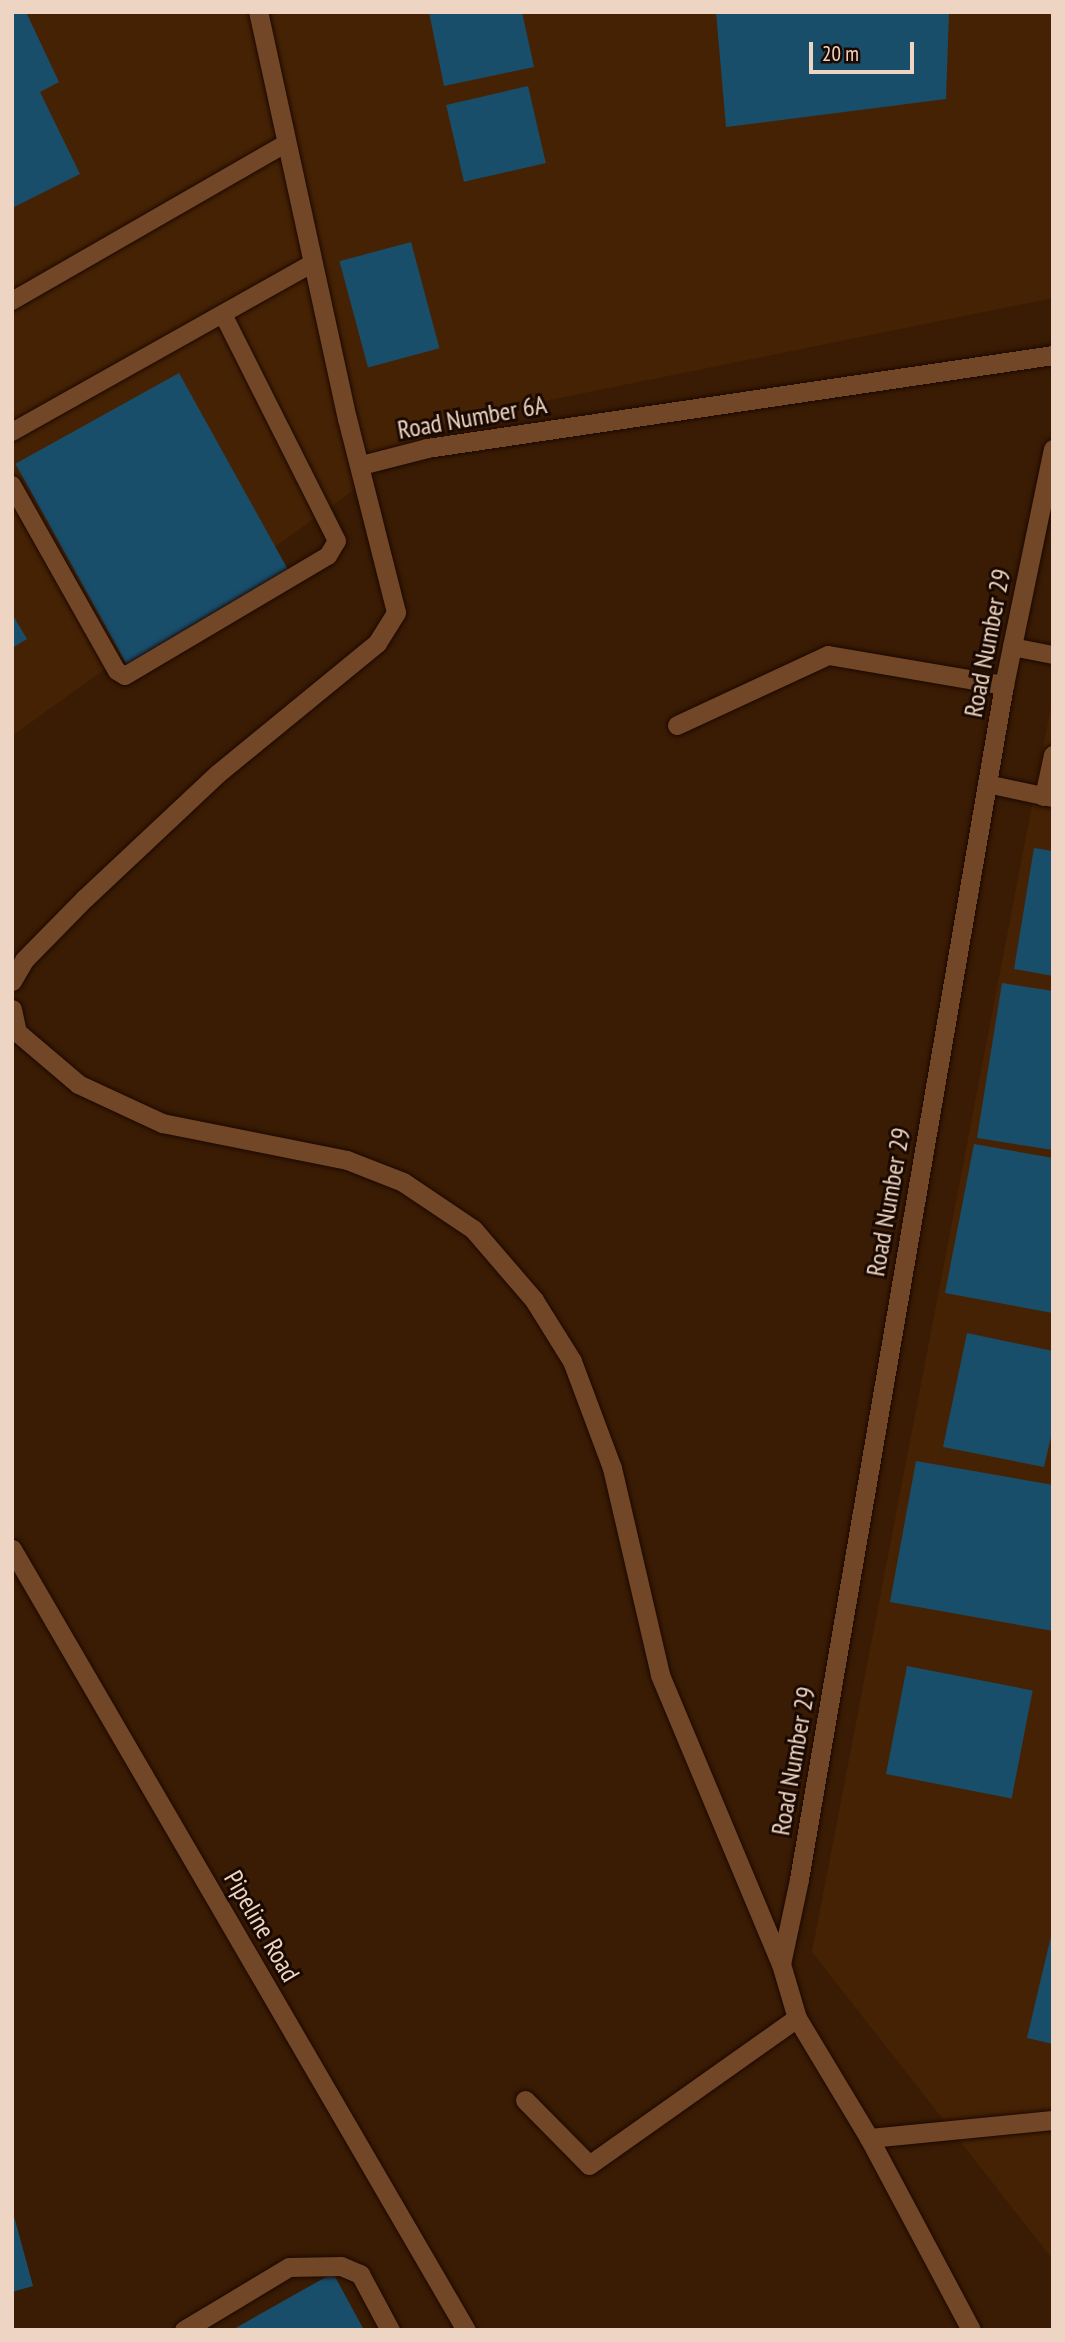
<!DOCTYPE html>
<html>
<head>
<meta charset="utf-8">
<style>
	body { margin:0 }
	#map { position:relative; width:1065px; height:2342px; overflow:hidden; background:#3a1c04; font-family:"PT Sans Narrow",sans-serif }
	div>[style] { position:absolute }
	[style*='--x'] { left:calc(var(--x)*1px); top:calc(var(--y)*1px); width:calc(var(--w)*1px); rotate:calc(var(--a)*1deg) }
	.built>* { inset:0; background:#452204 }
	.building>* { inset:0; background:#194e6b; transform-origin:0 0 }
	.roads { filter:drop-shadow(0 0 2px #1c0800) drop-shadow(0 0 2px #1c0800) }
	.service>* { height:18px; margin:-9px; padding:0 9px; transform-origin:9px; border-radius:9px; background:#714727 }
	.minor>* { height:19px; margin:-9.5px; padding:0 9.5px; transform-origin:9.5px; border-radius:9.5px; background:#714727 }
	span { translate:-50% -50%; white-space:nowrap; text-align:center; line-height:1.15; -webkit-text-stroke:6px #1a0901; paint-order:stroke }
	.street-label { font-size:26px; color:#edd4c3 }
	.frame { position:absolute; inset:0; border:14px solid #edd4c3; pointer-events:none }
	.scale { position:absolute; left:809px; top:42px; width:105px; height:32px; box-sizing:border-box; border:4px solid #edd4c3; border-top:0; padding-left:9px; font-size:21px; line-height:24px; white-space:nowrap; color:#edd4c3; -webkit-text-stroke:5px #1a0901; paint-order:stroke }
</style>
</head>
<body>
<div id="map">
	<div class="built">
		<i style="clip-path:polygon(12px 12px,1053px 12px,1053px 298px,451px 420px,12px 736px)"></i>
		<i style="clip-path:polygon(1053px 696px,1053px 2260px,812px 1952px)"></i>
	</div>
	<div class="building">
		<i style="clip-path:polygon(12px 12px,26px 12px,59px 82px,40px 92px,80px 174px,12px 208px)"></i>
		<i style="clip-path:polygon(429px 12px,522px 12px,534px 67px,444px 86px)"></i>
		<i style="clip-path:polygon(716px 12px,949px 12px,946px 99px,726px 127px)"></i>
		<i style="left:528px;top:86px;width:79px;height:84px;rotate:77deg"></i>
		<i style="left:411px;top:242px;width:110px;height:74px;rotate:75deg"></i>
		<i style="left:179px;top:373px;width:231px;height:187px;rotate:61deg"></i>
		<i style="clip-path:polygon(12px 614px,27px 639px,12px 648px)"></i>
		<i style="clip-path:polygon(1034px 848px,1053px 851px,1053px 976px,1014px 969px)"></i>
		<i style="clip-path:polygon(1002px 983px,1053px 991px,1053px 1150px,977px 1138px)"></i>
		<i style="clip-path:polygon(974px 1144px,1053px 1158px,1053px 1313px,945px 1293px)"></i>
		<i style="clip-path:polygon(967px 1333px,1053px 1351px,1053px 1428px,1044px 1467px,943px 1447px)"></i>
		<i style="clip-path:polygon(916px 1461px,1053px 1485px,1053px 1631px,890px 1602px)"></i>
		<i style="left:907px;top:1666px;width:128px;height:110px;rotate:11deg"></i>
		<i style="clip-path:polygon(1052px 1932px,1053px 1932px,1053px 2044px,1027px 2038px)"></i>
		<i style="clip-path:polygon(12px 2209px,33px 2286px,12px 2292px)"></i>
		<i style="clip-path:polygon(333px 2273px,364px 2330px,232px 2330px)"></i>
	</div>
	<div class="roads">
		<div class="service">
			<i style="--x:12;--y:301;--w:317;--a:-29.9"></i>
			<i style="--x:12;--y:432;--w:345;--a:-29.3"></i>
			<i style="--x:12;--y:485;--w:214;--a:60.6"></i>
			<i style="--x:117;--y:671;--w:9;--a:32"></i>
			<i style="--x:125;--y:676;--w:236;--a:-30.6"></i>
			<i style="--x:328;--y:556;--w:17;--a:-59"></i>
			<i style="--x:337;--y:541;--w:254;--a:-116.7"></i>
			<i style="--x:1012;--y:647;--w:42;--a:11"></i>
			<i style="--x:987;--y:784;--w:67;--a:12"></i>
			<i style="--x:1044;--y:797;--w:43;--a:-77.9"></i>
		</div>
		<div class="minor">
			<i style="--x:361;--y:465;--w:68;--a:-14.4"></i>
			<i style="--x:427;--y:448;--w:633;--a:-8.45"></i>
			<i style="--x:677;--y:725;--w:166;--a:-24.9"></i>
			<i style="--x:828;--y:655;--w:179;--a:9.7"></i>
			<i style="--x:12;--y:981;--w:24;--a:-60"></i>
			<i style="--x:24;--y:960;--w:87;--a:-45.5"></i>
			<i style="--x:85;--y:898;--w:181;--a:-43.2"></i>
			<i style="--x:217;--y:774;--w:207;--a:-39.3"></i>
			<i style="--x:377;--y:643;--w:36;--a:-58"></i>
			<i style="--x:396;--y:612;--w:199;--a:-104.2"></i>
			<i style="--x:347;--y:419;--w:417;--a:-102.3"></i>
			<i style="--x:12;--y:1009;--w:24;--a:78"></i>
			<i style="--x:17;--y:1032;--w:80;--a:40.4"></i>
			<i style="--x:78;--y:1084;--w:93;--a:24.9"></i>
			<i style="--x:162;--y:1123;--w:189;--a:11.3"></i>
			<i style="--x:347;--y:1160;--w:60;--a:21.4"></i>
			<i style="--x:403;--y:1182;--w:84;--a:33.9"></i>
			<i style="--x:473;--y:1229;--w:94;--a:49.3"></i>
			<i style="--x:534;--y:1300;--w:72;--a:58.1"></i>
			<i style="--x:572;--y:1361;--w:114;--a:69.5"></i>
			<i style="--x:612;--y:1468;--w:212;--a:76.9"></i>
			<i style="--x:660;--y:1675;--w:313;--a:67.3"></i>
			<i style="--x:781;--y:1964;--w:56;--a:73.5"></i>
			<i style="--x:797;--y:2018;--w:140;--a:59"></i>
			<i style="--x:869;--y:2138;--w:185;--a:-5.6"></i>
			<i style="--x:12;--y:1549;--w:903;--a:59.83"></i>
			<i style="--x:781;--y:1964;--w:87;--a:-78"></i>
			<i style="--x:799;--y:1879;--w:1211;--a:-80.26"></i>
			<i style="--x:1004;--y:685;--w:241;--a:-78.3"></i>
			<i style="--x:525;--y:2100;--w:91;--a:45.4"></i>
			<i style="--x:589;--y:2165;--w:255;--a:-35.3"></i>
			<i style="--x:869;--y:2138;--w:217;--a:62"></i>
			<i style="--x:184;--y:2330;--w:122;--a:-31"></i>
			<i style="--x:289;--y:2267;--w:52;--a:-1.1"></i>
			<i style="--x:341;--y:2266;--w:21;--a:23"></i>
			<i style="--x:360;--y:2274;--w:64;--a:61.8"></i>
		</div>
	</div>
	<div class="street-label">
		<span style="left:472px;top:417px;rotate:-10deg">Road Number 6A</span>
		<span style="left:987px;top:643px;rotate:-79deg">Road Number 29</span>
		<span style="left:888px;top:1202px;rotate:-80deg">Road Number 29</span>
		<span style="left:793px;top:1761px;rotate:-80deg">Road Number 29</span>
		<span style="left:262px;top:1926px;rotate:60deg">Pipeline Road</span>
	</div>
	<div class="frame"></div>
	<div class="scale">20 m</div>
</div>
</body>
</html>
